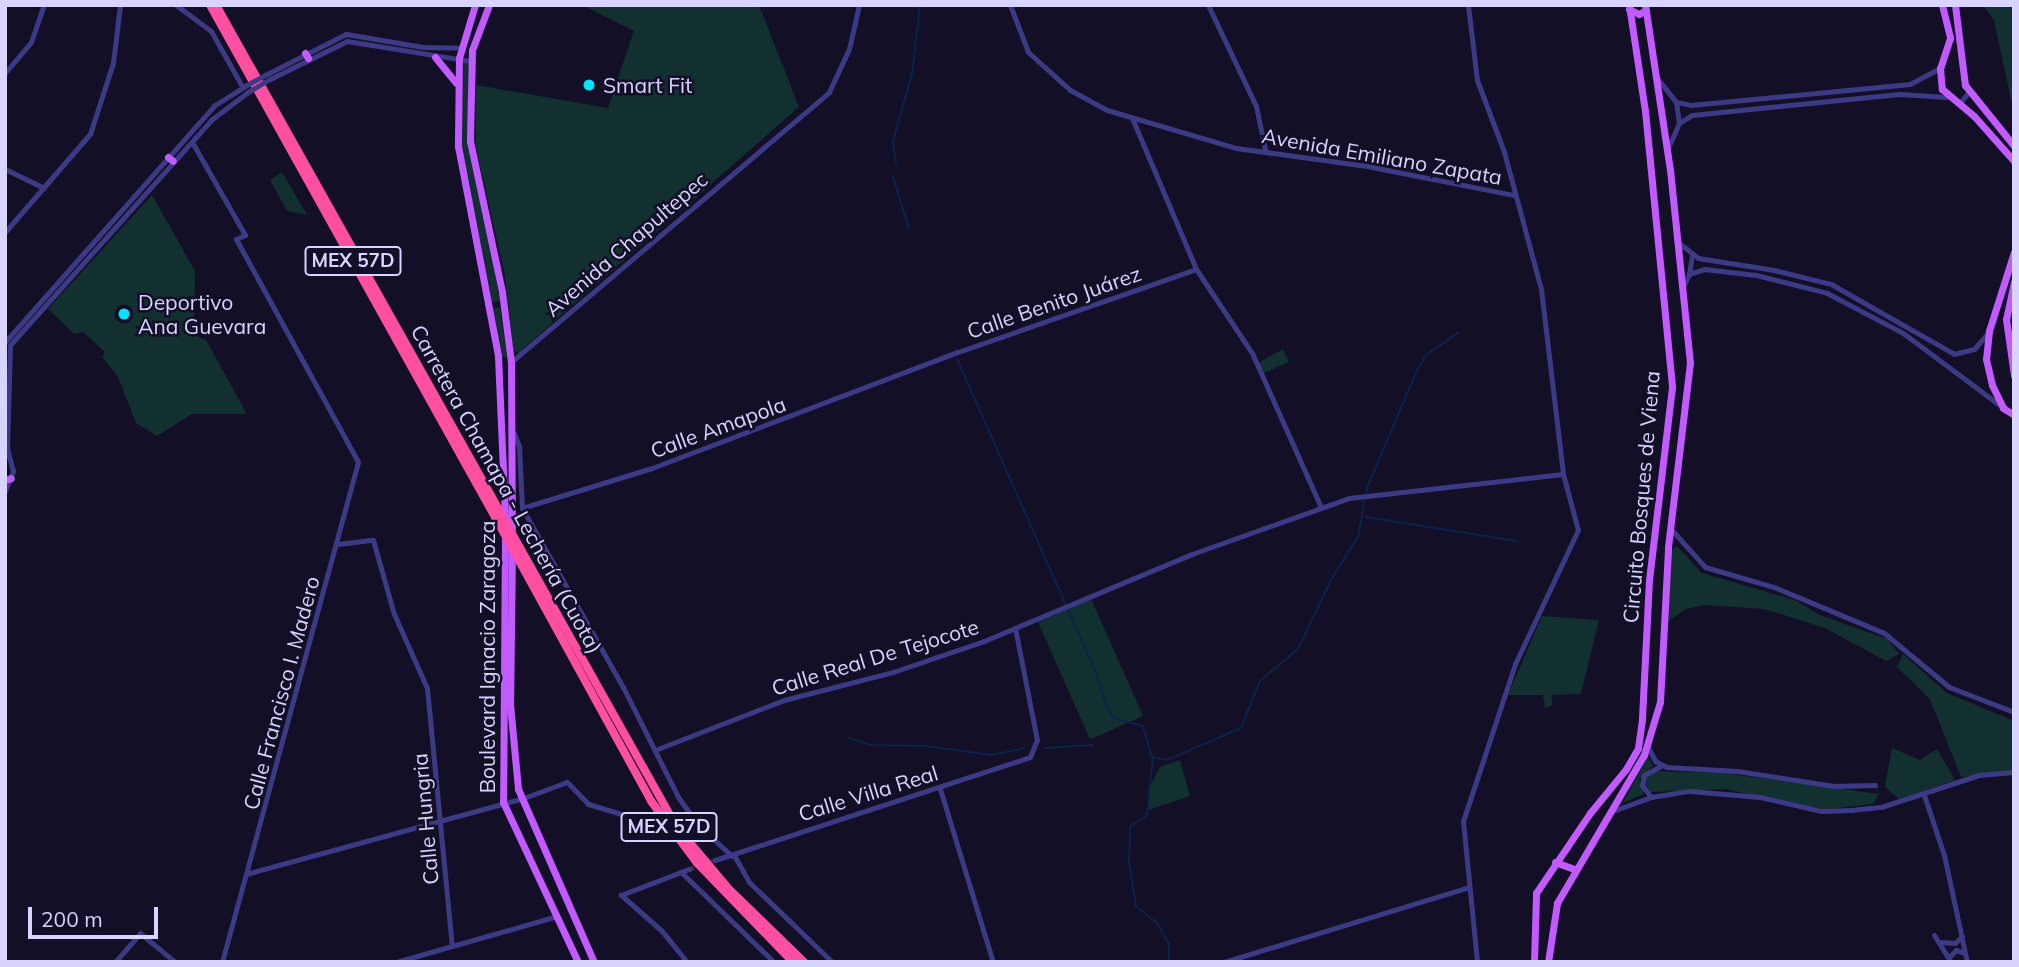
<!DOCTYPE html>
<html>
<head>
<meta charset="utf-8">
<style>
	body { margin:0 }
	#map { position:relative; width:2019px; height:967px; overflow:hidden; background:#130f26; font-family:Mulish,sans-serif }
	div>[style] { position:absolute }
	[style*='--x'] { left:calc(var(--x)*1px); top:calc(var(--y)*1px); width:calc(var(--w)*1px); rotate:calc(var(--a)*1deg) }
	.green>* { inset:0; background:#12302f; transform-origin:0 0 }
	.stream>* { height:2px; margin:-1px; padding:0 1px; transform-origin:1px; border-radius:1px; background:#0c2248 }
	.minor-tunnel>* { height:5px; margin-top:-2.5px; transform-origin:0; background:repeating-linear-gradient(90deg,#312d47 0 5px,transparent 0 7.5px) }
	.minor>* { height:5px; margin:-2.5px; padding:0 2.5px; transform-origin:2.5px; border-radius:2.5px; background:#3d3a85 }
	.major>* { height:7px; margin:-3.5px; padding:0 3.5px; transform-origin:3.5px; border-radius:3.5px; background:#c25bff }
	.highway>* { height:8px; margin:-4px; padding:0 4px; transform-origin:4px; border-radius:4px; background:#ff4fa3 }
	.minor-bridge>* { height:5px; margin:-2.5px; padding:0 2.5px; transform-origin:2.5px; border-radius:2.5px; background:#3d3a85 }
	.highway-bridge>* { height:8px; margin:-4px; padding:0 4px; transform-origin:4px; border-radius:4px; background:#ff4fa3 }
	.dots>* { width:19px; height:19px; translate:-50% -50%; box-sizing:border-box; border:4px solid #130f26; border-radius:50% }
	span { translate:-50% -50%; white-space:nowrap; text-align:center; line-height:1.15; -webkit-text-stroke:5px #130f26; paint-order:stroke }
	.shield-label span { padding:2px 5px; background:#130f26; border:2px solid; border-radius:5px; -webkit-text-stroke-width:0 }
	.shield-label { font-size:19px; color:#d9d4ff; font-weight:700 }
	.poi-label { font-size:21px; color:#d9d4ff }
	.left { translate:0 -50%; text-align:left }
	.street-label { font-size:21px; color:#d9d4ff }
	.frame { position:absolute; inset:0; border:7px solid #d9d4ff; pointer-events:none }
	.scale { position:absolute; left:28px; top:907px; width:130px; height:32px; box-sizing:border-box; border:4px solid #d9d4ff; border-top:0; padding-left:9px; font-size:21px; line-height:24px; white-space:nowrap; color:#d9d4ff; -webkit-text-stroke:5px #130f26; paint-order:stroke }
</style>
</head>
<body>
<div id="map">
	<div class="green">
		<i style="clip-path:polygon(582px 5px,759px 5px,799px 107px,518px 353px,513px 350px,505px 275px,476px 148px,476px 85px,608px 108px,634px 31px)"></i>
		<i style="clip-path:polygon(1983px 5px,2014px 5px,2014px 114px,1994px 20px)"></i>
		<i style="clip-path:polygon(464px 62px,469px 64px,468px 123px,500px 301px,490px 303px,460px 155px)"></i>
		<i style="clip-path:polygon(282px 172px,307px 215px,287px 211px,270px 180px)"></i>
		<i style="clip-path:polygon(152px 195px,195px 271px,194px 335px,206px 340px,247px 414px,192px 414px,157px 436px,136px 423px,118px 377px,102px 357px,105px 352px,83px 332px,74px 334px,48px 309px)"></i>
		<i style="clip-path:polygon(493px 308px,500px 308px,507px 358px,500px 355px)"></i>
		<i style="clip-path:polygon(1283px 349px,1289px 362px,1264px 373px,1258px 363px)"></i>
		<i style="clip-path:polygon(1677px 546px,1702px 573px,1795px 600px,1820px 615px,1887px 639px,1899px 654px,1886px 661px,1825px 628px,1764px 609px,1704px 605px,1686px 609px,1666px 623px,1671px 551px)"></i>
		<i style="left:1091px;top:599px;width:128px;height:58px;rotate:66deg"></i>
		<i style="clip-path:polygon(1542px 616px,1599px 620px,1581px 694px,1551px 695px,1553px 705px,1545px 708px,1543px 695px,1508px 695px)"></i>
		<i style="clip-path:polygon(1903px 654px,1947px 693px,2014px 721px,2014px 771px,1961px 777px,1930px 699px,1897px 667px)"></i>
		<i style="clip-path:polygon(1892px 748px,1920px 760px,1937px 749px,1955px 780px,1899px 799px,1885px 787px)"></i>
		<i style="clip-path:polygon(1648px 756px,1653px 766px,1639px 780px,1644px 794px,1623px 803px)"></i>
		<i style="clip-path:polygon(1180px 760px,1190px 796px,1148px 810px,1148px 791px,1160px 767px)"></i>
		<i style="clip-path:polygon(1654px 771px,1723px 773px,1879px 794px,1873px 804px,1819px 810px,1726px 789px,1650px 792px,1644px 780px)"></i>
	</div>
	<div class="stream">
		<i style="--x:896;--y:166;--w:25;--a:-97"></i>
		<i style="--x:893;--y:141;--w:70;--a:-74.2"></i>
		<i style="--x:912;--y:74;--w:69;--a:-83.4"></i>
		<i style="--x:893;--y:177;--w:54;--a:72.9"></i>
		<i style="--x:957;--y:359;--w:340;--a:66.1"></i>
		<i style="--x:1095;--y:670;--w:39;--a:72"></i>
		<i style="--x:1107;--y:707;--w:13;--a:61"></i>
		<i style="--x:1113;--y:718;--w:31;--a:15"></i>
		<i style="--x:1143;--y:726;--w:32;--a:74"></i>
		<i style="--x:1366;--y:517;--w:152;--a:9.1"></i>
		<i style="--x:849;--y:738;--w:22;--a:18"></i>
		<i style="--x:870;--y:745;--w:55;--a:1"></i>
		<i style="--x:925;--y:746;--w:68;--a:7.7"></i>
		<i style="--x:992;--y:755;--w:33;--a:-12"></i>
		<i style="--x:1045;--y:748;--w:48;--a:-3.6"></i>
		<i style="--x:1169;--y:962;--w:18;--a:-90"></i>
		<i style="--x:1169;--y:944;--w:24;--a:-120"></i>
		<i style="--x:1157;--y:923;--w:27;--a:-141"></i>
		<i style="--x:1136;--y:906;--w:45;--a:-99"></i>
		<i style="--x:1129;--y:862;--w:35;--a:-88"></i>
		<i style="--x:1130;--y:827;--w:21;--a:-35"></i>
		<i style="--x:1147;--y:815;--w:58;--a:-84.1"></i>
		<i style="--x:1153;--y:757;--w:14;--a:12"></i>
		<i style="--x:1167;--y:760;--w:81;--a:-23.4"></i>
		<i style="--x:1241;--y:728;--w:51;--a:-68"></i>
		<i style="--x:1260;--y:681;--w:50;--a:-40.1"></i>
		<i style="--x:1298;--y:649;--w:79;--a:-64.4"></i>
		<i style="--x:1332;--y:578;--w:49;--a:-57.6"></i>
		<i style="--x:1358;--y:537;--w:50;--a:-79.6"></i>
		<i style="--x:1367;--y:488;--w:128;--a:-67"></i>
		<i style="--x:1417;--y:370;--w:17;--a:-59"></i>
		<i style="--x:1426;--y:355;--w:39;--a:-35"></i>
	</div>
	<div class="minor-tunnel">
		<i style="--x:689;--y:869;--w:28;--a:-19"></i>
	</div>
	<div class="minor">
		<i style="--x:176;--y:5;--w:44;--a:36.6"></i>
		<i style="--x:211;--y:31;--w:65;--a:60.7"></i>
		<i style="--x:1010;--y:5;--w:50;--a:69"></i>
		<i style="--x:1028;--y:52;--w:57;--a:42.1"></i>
		<i style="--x:1070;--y:90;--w:42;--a:28.4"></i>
		<i style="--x:1107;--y:110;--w:134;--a:16.4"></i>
		<i style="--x:1236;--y:148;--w:132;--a:7.8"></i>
		<i style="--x:1367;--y:166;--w:150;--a:11.2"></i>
		<i style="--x:1208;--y:5;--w:112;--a:64.6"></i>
		<i style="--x:1256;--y:106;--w:44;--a:78.2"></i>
		<i style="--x:1468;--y:5;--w:76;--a:83.2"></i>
		<i style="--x:1477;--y:80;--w:77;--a:69.4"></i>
		<i style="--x:1504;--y:152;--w:142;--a:74.9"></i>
		<i style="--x:1541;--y:289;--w:186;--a:83.2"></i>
		<i style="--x:1563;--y:474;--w:58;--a:75"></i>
		<i style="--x:1578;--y:530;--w:148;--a:115.2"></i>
		<i style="--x:1515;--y:664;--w:165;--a:108.3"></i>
		<i style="--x:1463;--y:821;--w:142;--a:84.3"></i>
		<i style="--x:5;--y:73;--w:40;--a:-50"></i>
		<i style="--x:31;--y:42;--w:39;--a:-71"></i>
		<i style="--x:267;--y:74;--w:89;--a:-26.9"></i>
		<i style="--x:346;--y:34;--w:78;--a:9.6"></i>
		<i style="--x:423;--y:47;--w:39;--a:1"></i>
		<i style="--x:270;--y:79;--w:86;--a:-26.3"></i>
		<i style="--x:347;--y:41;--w:126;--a:9.2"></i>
		<i style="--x:1658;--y:79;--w:29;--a:52"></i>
		<i style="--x:1676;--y:102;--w:15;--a:11"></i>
		<i style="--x:1691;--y:105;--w:220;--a:-5.5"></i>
		<i style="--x:1910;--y:84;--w:34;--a:-28"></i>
		<i style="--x:1676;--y:102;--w:21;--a:82"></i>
		<i style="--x:1959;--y:104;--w:14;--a:-51"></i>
		<i style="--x:1132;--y:118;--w:164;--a:67"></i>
		<i style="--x:1196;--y:269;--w:101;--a:56.3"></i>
		<i style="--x:1252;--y:353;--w:169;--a:65.9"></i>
		<i style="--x:192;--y:142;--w:107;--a:60.3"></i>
		<i style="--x:245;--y:235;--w:10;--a:156"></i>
		<i style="--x:236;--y:239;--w:254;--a:61.3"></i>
		<i style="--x:358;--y:462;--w:518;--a:105.22"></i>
		<i style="--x:1668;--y:148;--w:27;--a:-66"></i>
		<i style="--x:1679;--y:123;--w:15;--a:-32"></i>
		<i style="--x:1692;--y:115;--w:208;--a:-5.8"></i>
		<i style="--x:1899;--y:94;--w:48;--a:3.6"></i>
		<i style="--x:5;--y:169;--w:43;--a:26"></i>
		<i style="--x:5;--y:232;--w:130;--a:-49.1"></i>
		<i style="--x:90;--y:134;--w:75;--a:-72.1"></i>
		<i style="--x:113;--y:63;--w:58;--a:-83.1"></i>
		<i style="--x:1679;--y:243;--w:24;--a:38"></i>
		<i style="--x:1698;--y:258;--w:77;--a:9"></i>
		<i style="--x:1774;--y:270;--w:59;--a:13.8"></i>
		<i style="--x:1831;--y:284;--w:142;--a:29.6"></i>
		<i style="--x:1954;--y:354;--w:21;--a:-14"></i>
		<i style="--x:1974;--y:349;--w:20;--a:-49"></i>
		<i style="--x:1689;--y:274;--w:18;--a:-81"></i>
		<i style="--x:1683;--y:287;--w:14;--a:-65"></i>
		<i style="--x:1689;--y:274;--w:16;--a:-18"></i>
		<i style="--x:1704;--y:269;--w:52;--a:6.6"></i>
		<i style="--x:1756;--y:275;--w:73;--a:14.2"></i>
		<i style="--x:1827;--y:293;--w:86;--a:27.8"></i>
		<i style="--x:1903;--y:333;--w:122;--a:36.7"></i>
		<i style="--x:5;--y:342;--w:317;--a:-48.5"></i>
		<i style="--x:215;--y:105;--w:36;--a:-32"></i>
		<i style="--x:511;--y:362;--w:417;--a:-40.3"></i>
		<i style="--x:829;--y:92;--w:47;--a:-65.1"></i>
		<i style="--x:849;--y:49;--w:45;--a:-77.2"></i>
		<i style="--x:514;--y:433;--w:14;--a:69"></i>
		<i style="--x:519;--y:446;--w:62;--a:87.2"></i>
		<i style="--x:522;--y:508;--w:206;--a:60.6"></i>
		<i style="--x:623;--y:687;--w:123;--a:63.4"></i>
		<i style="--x:678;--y:797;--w:37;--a:54"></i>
		<i style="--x:700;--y:827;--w:43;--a:42.2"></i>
		<i style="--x:5;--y:491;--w:22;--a:-68"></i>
		<i style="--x:13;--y:471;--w:24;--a:-105"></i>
		<i style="--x:7;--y:448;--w:103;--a:-88.3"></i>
		<i style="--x:10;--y:345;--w:302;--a:-48.2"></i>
		<i style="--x:211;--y:120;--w:46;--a:-37.1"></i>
		<i style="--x:522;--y:508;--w:136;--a:-17.1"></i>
		<i style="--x:652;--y:468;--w:327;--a:-20.8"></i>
		<i style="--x:958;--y:352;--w:252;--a:-19.2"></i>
		<i style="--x:1670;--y:528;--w:52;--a:48.1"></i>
		<i style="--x:1705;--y:567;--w:72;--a:16.2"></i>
		<i style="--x:1774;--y:587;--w:119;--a:22.7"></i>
		<i style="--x:1884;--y:633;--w:85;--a:39.7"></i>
		<i style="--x:1949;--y:687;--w:70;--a:21"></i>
		<i style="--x:338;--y:544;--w:35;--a:-7"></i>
		<i style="--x:373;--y:540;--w:77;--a:74.2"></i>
		<i style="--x:394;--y:614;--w:81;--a:66"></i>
		<i style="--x:427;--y:688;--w:259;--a:84.5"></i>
		<i style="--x:1648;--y:747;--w:16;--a:63"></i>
		<i style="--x:1655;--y:761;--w:13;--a:27"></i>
		<i style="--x:1667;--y:767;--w:70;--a:3.3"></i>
		<i style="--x:1737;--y:771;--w:98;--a:8.8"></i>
		<i style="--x:1834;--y:786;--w:41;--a:-1.4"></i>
		<i style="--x:655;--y:750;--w:138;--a:-21.2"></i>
		<i style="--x:784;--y:700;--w:113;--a:-14.4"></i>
		<i style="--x:893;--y:672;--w:96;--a:-18.8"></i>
		<i style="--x:984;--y:641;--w:225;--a:-22.7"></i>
		<i style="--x:1192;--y:554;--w:167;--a:-19.6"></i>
		<i style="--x:1349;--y:498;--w:215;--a:-6.4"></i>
		<i style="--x:940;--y:789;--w:181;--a:73"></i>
		<i style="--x:1924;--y:795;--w:63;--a:71.6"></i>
		<i style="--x:1944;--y:855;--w:109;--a:77.9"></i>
		<i style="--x:1651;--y:797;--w:15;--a:-127"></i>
		<i style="--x:1642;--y:785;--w:10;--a:-79"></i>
		<i style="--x:1644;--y:775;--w:19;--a:-28"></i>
		<i style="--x:1610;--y:812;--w:44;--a:-20.1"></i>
		<i style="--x:1651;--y:797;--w:39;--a:-9"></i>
		<i style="--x:1690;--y:791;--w:70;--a:4.9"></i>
		<i style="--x:1760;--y:797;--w:63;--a:12.9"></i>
		<i style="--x:1821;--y:811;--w:30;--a:-2"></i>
		<i style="--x:1851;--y:810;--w:30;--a:-6"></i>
		<i style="--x:1881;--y:807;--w:103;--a:-18.1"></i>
		<i style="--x:1979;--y:775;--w:35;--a:-5"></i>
		<i style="--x:734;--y:855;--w:31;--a:61"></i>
		<i style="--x:749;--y:882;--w:115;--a:43.9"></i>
		<i style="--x:715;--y:860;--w:331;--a:-18.1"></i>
		<i style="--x:1030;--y:757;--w:18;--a:-68"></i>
		<i style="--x:1037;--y:740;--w:114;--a:-101.1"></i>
		<i style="--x:681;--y:872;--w:129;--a:44.1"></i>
		<i style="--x:246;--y:874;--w:285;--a:-15.3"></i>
		<i style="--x:521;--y:799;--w:49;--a:-20.3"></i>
		<i style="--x:567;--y:782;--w:30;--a:46"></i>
		<i style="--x:588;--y:804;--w:67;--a:16.5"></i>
		<i style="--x:1934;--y:935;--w:32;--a:58"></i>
		<i style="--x:1939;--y:942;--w:16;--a:4"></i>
		<i style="--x:1955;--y:943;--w:10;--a:-45"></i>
		<i style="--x:1949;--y:957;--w:10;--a:-45"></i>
		<i style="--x:1956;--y:950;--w:9;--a:18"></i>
		<i style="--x:115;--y:962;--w:38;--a:-49"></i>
		<i style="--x:140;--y:933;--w:45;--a:39.6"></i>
		<i style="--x:396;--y:962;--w:167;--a:-15.9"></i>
		<i style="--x:687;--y:962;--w:40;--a:-129"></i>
		<i style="--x:662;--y:931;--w:55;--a:-138.7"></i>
		<i style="--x:621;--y:895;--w:73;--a:-20.9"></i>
		<i style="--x:1224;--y:962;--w:256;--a:-17"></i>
	</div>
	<div class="major">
		<i style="--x:475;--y:5;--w:55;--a:106.8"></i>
		<i style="--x:459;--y:58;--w:88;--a:90.7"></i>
		<i style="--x:458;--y:146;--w:214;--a:79.2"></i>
		<i style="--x:498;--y:356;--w:163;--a:87.5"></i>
		<i style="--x:489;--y:5;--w:48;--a:110.7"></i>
		<i style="--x:472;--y:50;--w:91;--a:91.3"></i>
		<i style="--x:470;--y:141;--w:154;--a:78"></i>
		<i style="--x:502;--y:292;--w:71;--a:82.7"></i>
		<i style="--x:511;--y:362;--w:171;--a:89.7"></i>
		<i style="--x:1942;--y:5;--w:34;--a:76"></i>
		<i style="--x:1950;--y:38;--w:32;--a:108"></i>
		<i style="--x:1940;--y:68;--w:21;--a:85"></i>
		<i style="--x:1942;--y:89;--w:42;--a:40.2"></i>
		<i style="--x:1974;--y:116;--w:60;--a:48.4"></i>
		<i style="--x:1955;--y:5;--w:81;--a:82.9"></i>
		<i style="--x:1965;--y:85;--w:78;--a:51.2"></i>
		<i style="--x:1629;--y:9;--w:11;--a:27"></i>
		<i style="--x:1639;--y:14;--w:8;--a:-30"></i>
		<i style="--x:305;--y:53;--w:6;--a:59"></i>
		<i style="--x:435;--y:57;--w:33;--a:51"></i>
		<i style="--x:168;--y:157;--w:6;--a:39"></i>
		<i style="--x:2014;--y:252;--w:83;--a:107.6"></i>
		<i style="--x:1989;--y:331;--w:28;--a:96"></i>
		<i style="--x:1986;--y:359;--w:27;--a:77"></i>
		<i style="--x:1992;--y:385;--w:25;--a:64"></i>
		<i style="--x:2003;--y:408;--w:13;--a:32"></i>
		<i style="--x:2014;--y:282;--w:38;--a:102"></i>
		<i style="--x:2006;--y:319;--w:57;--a:81.9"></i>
		<i style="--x:5;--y:480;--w:6;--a:-18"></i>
		<i style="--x:505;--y:535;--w:267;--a:90.4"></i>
		<i style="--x:503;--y:802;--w:177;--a:64.9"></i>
		<i style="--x:512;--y:549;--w:155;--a:90.7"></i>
		<i style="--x:510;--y:704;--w:85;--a:84.6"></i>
		<i style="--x:518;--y:789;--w:189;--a:66.3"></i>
		<i style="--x:1555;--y:862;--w:20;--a:20"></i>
		<i style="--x:1534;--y:962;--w:69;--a:-88.3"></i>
		<i style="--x:1536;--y:893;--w:97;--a:-56"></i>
		<i style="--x:1590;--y:813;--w:57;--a:-50.7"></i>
		<i style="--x:1626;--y:769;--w:24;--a:-60"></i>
		<i style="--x:1638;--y:748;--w:30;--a:-82"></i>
		<i style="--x:1642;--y:718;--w:138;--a:-87.1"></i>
		<i style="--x:1649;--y:580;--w:195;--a:-83.2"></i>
		<i style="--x:1672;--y:386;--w:276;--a:-95.6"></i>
		<i style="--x:1645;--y:111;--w:107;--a:-98.6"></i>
		<i style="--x:1548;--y:962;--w:60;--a:-81.3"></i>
		<i style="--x:1557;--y:903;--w:172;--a:-59.6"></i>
		<i style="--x:1644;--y:755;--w:55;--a:-73.2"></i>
		<i style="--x:1660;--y:702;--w:155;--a:-87"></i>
		<i style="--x:1668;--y:547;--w:185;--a:-83.2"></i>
		<i style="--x:1690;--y:363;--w:194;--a:-95.9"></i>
		<i style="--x:1670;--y:170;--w:167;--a:-98.6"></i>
	</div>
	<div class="highway">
		<i style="--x:210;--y:5;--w:586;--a:60.9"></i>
		<i style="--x:216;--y:5;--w:579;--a:60.73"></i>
		<i style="--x:519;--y:546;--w:321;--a:60.7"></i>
		<i style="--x:676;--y:826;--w:81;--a:50"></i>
		<i style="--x:728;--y:888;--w:106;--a:44.2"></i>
		<i style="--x:517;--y:557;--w:278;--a:61.2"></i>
		<i style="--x:651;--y:801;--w:77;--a:53.4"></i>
		<i style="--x:697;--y:863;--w:138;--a:45.9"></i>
	</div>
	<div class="minor-bridge">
		<i style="--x:245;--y:86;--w:25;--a:-29"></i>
		<i style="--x:248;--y:92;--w:26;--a:-31"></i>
	</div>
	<div class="highway-bridge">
		<i style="--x:499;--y:510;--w:41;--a:60.9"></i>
		<i style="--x:495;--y:517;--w:46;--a:61.2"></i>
	</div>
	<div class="dots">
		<i style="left:589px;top:85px;background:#00e5ff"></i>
		<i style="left:124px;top:314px;background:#00e5ff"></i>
	</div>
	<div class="shield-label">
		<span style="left:353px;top:261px">MEX 57D</span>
		<span style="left:669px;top:827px">MEX 57D</span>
	</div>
	<div class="poi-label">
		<span class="left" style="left:603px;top:85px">Smart Fit</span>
		<span class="left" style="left:138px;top:314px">Deportivo<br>Ana Guevara</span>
	</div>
	<div class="street-label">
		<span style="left:1382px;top:156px;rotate:10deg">Avenida Emiliano Zapata</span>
		<span style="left:626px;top:244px;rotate:-41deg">Avenida Chapultepec</span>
		<span style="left:1054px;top:302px;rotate:-19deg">Calle Benito Juárez</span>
		<span style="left:718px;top:427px;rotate:-20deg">Calle Amapola</span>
		<span style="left:507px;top:489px;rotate:61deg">Carretera Chamapa - Lechería (Cuota)</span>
		<span style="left:1641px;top:497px;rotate:-85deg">Circuito Bosques de Viena</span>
		<span style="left:487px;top:657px;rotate:-90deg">Boulevard Ignacio Zaragoza</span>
		<span style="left:875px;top:657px;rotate:-17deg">Calle Real De Tejocote</span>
		<span style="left:281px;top:693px;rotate:-75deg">Calle Francisco I. Madero</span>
		<span style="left:868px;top:793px;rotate:-17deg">Calle Villa Real</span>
		<span style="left:425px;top:819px;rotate:-95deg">Calle Hungria</span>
	</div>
	<div class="frame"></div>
	<div class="scale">200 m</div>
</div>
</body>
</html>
